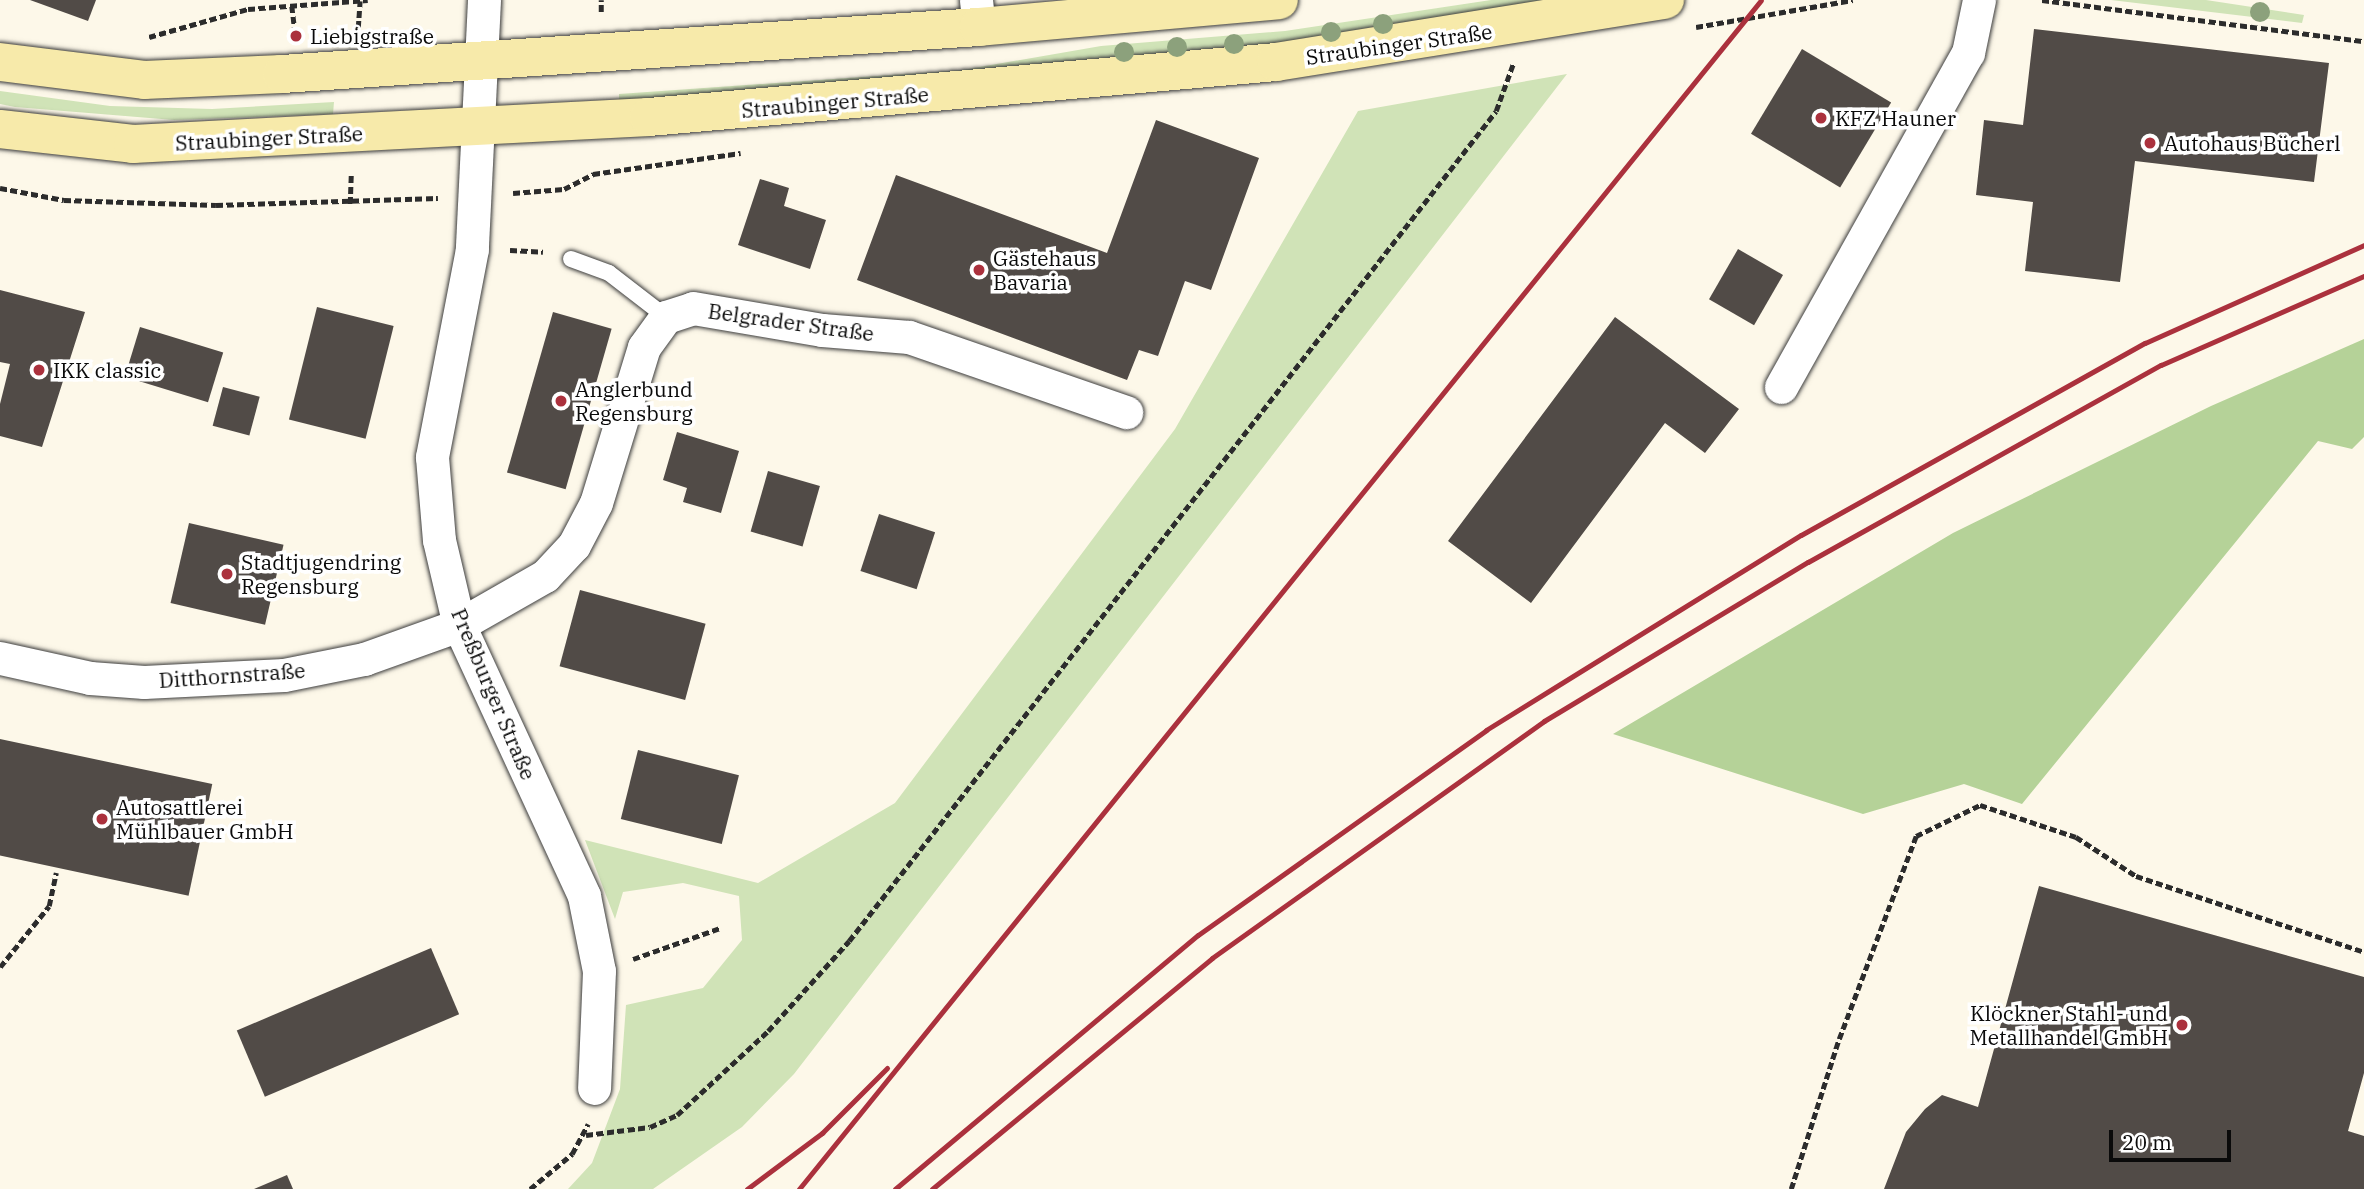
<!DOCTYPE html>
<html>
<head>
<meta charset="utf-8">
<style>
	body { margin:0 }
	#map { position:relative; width:2364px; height:1189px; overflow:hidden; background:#fdf8e9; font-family:"IBM Plex Serif",serif }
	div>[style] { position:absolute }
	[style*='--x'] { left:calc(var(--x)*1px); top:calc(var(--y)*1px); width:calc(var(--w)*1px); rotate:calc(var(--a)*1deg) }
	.green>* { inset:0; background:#d0e3b7 }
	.forest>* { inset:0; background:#b5d298 }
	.building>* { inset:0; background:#514b47; transform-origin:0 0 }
	.path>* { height:4.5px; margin-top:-2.25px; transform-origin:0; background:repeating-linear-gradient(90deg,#2c2c2c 0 7px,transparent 0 10.5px) }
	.roads { filter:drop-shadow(0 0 2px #3d3d3d) drop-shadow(0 0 2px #3d3d3d) }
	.service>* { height:16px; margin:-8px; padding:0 8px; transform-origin:8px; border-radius:8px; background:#fff }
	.minor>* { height:33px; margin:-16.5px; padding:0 16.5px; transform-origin:16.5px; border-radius:16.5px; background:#fff }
	.secondary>* { height:38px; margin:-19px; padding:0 19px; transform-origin:19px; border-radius:19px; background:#f7eaaa }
	.rail>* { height:5px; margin:-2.5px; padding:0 2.5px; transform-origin:2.5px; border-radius:2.5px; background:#ab313d }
	.trees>* { width:20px; height:20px; margin:-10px; border-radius:50%; background:#8ca17c }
	.dots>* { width:19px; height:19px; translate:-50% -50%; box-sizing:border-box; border:4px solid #fff; border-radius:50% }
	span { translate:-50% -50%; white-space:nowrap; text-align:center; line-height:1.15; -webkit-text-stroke:7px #fff; paint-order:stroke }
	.poi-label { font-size:21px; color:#0a0a0a }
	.left { translate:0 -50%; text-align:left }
	.right { translate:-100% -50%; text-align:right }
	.street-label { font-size:21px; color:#0a0a0a }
	.scale { position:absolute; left:2109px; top:1130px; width:122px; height:32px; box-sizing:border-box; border:4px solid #0a0a0a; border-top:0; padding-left:9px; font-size:21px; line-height:24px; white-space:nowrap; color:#0a0a0a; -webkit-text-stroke:5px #fff; paint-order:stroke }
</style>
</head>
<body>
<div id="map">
	<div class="green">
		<i style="clip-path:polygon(1491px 0,1579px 0,1245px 52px,619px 105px,619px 94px,962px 70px,1101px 46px,1285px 31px)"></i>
		<i style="clip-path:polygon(2111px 0,2206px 0,2304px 15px,2302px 23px)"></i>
		<i style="clip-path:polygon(1567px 74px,794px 1074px,742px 1127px,653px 1189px,568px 1189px,592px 1163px,620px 1089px,626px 1005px,703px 988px,742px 940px,739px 896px,683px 883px,623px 892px,615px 919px,585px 840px,758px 883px,895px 803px,1175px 429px,1358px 111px)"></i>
		<i style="clip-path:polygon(0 91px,110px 106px,212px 109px,334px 102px,333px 114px,174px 120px,15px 107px,0 104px)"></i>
	</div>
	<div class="forest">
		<i style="clip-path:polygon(2364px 339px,2364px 437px,2352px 449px,2318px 441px,2022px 804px,1964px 784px,1863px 814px,1613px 734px,1953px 533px,2211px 406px)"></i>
	</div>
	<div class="building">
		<i style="clip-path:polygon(30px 0,96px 0,88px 21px)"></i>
		<i style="clip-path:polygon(2034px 29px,2329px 63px,2314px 182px,2135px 161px,2120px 282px,2025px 271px,2033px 202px,1976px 195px,1984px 120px,2023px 125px)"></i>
		<i style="left:1802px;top:49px;width:104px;height:99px;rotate:31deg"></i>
		<i style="clip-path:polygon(1156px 120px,1259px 158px,1211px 290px,1185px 281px,1158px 356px,1139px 350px,1127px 380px,857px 280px,896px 175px,1107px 253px)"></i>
		<i style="clip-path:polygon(760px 179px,789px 188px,784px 206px,826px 220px,810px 269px,738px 245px)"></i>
		<i style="left:1738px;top:249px;width:52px;height:58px;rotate:30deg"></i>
		<i style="clip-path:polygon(0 290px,85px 312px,42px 447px,0 436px,0 404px,10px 364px,0 362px)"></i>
		<i style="left:317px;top:307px;width:79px;height:116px;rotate:14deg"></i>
		<i style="left:553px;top:312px;width:61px;height:167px;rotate:16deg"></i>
		<i style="clip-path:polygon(1615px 317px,1739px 409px,1705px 453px,1665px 423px,1531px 603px,1448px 541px)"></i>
		<i style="left:140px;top:327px;width:87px;height:52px;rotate:17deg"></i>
		<i style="left:223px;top:387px;width:38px;height:40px;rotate:15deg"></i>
		<i style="clip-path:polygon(677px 432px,739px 451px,721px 513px,683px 502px,687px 488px,663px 480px)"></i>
		<i style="left:768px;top:471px;width:54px;height:63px;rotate:16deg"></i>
		<i style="left:879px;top:514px;width:59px;height:60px;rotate:18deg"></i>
		<i style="left:189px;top:523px;width:97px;height:82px;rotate:13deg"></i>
		<i style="left:580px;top:590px;width:130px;height:79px;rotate:15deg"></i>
		<i style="left:0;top:739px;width:217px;height:114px;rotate:12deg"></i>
		<i style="left:638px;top:750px;width:104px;height:71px;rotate:14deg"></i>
		<i style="clip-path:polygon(2039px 886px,2364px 977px,2364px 1073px,2348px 1131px,2364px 1136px,2364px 1189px,1884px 1189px,1906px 1132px,1925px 1109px,1942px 1095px,1978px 1107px)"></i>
		<i style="left:431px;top:948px;width:72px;height:211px;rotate:67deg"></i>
		<i style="clip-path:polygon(287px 1175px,293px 1189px,254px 1189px)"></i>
	</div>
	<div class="path">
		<i style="--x:2042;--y:0;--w:325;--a:7.3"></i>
		<i style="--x:292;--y:6;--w:26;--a:83"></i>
		<i style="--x:601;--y:12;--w:12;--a:-90"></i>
		<i style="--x:1696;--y:27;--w:159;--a:-9.8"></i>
		<i style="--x:358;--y:28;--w:27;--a:-86"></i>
		<i style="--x:149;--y:37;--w:103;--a:-15.8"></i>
		<i style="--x:248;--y:9;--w:120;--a:-4.3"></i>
		<i style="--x:0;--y:188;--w:65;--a:10.6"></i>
		<i style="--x:64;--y:200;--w:152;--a:1.9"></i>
		<i style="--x:216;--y:205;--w:222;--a:-1.8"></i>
		<i style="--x:513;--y:193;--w:51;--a:-4.5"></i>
		<i style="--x:564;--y:189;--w:33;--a:-27"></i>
		<i style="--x:593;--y:174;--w:149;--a:-8.1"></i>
		<i style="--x:350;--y:204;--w:31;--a:-88"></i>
		<i style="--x:510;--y:250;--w:33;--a:3"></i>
		<i style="--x:633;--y:959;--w:92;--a:-19.6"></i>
		<i style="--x:0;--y:967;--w:78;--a:-51.2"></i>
		<i style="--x:49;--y:906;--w:34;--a:-78"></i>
		<i style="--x:586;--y:1135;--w:64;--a:-7.1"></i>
		<i style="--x:650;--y:1127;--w:30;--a:-24"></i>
		<i style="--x:677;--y:1115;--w:124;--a:-42.7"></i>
		<i style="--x:768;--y:1031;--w:121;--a:-48"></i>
		<i style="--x:849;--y:941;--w:1052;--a:-52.06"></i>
		<i style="--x:1496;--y:111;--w:50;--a:-70.1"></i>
		<i style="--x:530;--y:1189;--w:55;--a:-39.8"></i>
		<i style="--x:572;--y:1154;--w:34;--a:-62"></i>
		<i style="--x:1791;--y:1189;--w:157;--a:-72.3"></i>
		<i style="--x:1839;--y:1039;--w:217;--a:-69.2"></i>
		<i style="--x:1916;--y:836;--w:71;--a:-25.8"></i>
		<i style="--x:1980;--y:805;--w:101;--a:18.4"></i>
		<i style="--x:2076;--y:837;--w:72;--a:33"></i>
		<i style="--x:2136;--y:876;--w:240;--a:18.4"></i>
	</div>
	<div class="roads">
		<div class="service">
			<i style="--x:571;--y:259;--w:40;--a:20.2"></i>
			<i style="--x:609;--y:273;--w:72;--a:37.7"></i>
		</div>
		<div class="minor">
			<i style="--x:484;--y:0;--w:249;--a:92.8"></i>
			<i style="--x:472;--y:249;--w:212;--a:100.9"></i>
			<i style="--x:432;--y:457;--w:83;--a:85.2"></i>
			<i style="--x:439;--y:540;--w:87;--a:76.8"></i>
			<i style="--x:459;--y:625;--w:298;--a:65.2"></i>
			<i style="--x:584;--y:896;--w:76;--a:78.7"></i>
			<i style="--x:599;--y:971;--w:117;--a:92.4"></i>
			<i style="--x:976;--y:0;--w:27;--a:84"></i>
			<i style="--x:1781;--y:387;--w:383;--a:-60.8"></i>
			<i style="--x:1968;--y:53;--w:54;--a:-78.3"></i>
			<i style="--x:0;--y:658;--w:92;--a:12.5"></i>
			<i style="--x:90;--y:678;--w:54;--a:4.2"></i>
			<i style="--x:144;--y:682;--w:140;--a:-2.9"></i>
			<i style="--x:284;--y:675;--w:82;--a:-11.3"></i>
			<i style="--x:364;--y:659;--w:101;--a:-19.7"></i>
			<i style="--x:459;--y:625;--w:99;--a:-29.7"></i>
			<i style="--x:545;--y:576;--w:42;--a:-46.9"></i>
			<i style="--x:574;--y:545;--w:47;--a:-62.4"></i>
			<i style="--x:596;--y:503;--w:163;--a:-72.9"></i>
			<i style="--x:644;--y:347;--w:37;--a:-54"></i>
			<i style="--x:666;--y:317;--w:28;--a:-18"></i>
			<i style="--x:693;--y:308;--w:131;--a:9.7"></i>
			<i style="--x:822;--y:330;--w:87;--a:4.6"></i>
			<i style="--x:909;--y:337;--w:230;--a:19.1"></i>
		</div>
		<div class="secondary">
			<i style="--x:0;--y:62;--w:145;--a:7.1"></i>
			<i style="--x:144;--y:80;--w:138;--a:-2.5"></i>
			<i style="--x:282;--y:74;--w:699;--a:-3.86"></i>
			<i style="--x:979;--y:27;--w:301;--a:-5.1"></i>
			<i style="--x:0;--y:129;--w:134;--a:6.4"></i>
			<i style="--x:133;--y:144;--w:517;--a:-3"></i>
			<i style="--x:649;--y:117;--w:629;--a:-5.01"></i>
			<i style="--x:1276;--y:62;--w:394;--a:-9.1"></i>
		</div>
	</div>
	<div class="rail">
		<i style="--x:747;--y:1189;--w:94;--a:-36.7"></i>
		<i style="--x:822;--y:1133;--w:92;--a:-45"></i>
		<i style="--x:799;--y:1189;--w:1529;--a:-51.02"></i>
		<i style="--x:895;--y:1189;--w:395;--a:-40"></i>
		<i style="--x:1198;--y:935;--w:354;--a:-35.4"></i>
		<i style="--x:1486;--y:730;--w:370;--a:-31.8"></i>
		<i style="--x:1801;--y:535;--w:394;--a:-29.2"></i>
		<i style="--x:2145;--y:343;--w:240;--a:-24.1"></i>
		<i style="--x:932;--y:1189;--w:363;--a:-39.5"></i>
		<i style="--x:1212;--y:958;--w:408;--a:-35.5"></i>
		<i style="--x:1544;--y:721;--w:308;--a:-31.1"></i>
		<i style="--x:1808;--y:562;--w:404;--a:-29.2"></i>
		<i style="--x:2161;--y:365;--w:222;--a:-23.7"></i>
	</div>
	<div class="trees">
		<i style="left:2260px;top:12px"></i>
		<i style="left:1383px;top:24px"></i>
		<i style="left:1331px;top:32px"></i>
		<i style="left:1234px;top:44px"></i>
		<i style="left:1177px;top:47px"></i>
		<i style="left:1124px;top:52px"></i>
	</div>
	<div class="dots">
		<i style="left:296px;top:36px;background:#ab313d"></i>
		<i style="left:1821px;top:118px;background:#ab313d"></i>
		<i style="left:2150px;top:143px;background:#ab313d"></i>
		<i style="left:979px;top:270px;background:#ab313d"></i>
		<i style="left:39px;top:370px;background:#ab313d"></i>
		<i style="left:561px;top:401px;background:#ab313d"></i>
		<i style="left:227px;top:574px;background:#ab313d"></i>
		<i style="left:102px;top:819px;background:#ab313d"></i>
		<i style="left:2182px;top:1025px;background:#ab313d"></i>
	</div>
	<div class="poi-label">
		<span class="left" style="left:310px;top:36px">Liebigstraße</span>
		<span class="left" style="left:1835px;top:118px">KFZ Hauner</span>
		<span class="left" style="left:2164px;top:143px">Autohaus Bücherl</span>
		<span class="left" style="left:993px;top:270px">Gästehaus<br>Bavaria</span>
		<span class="left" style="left:53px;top:370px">IKK classic</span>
		<span class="left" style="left:575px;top:401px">Anglerbund<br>Regensburg</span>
		<span class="left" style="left:241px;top:574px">Stadtjugendring<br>Regensburg</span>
		<span class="left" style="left:116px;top:819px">Autosattlerei<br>Mühlbauer GmbH</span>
		<span class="right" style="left:2168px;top:1025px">Klöckner Stahl- und<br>Metallhandel GmbH</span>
	</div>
	<div class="street-label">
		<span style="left:1399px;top:44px;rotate:-8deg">Straubinger Straße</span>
		<span style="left:835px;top:102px;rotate:-5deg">Straubinger Straße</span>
		<span style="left:269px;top:138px;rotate:-3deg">Straubinger Straße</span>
		<span style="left:791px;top:322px;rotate:8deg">Belgrader Straße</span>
		<span style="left:232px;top:675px;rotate:-4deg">Ditthornstraße</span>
		<span style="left:494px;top:694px;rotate:67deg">Preßburger Straße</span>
	</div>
	<div class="scale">20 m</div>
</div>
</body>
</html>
